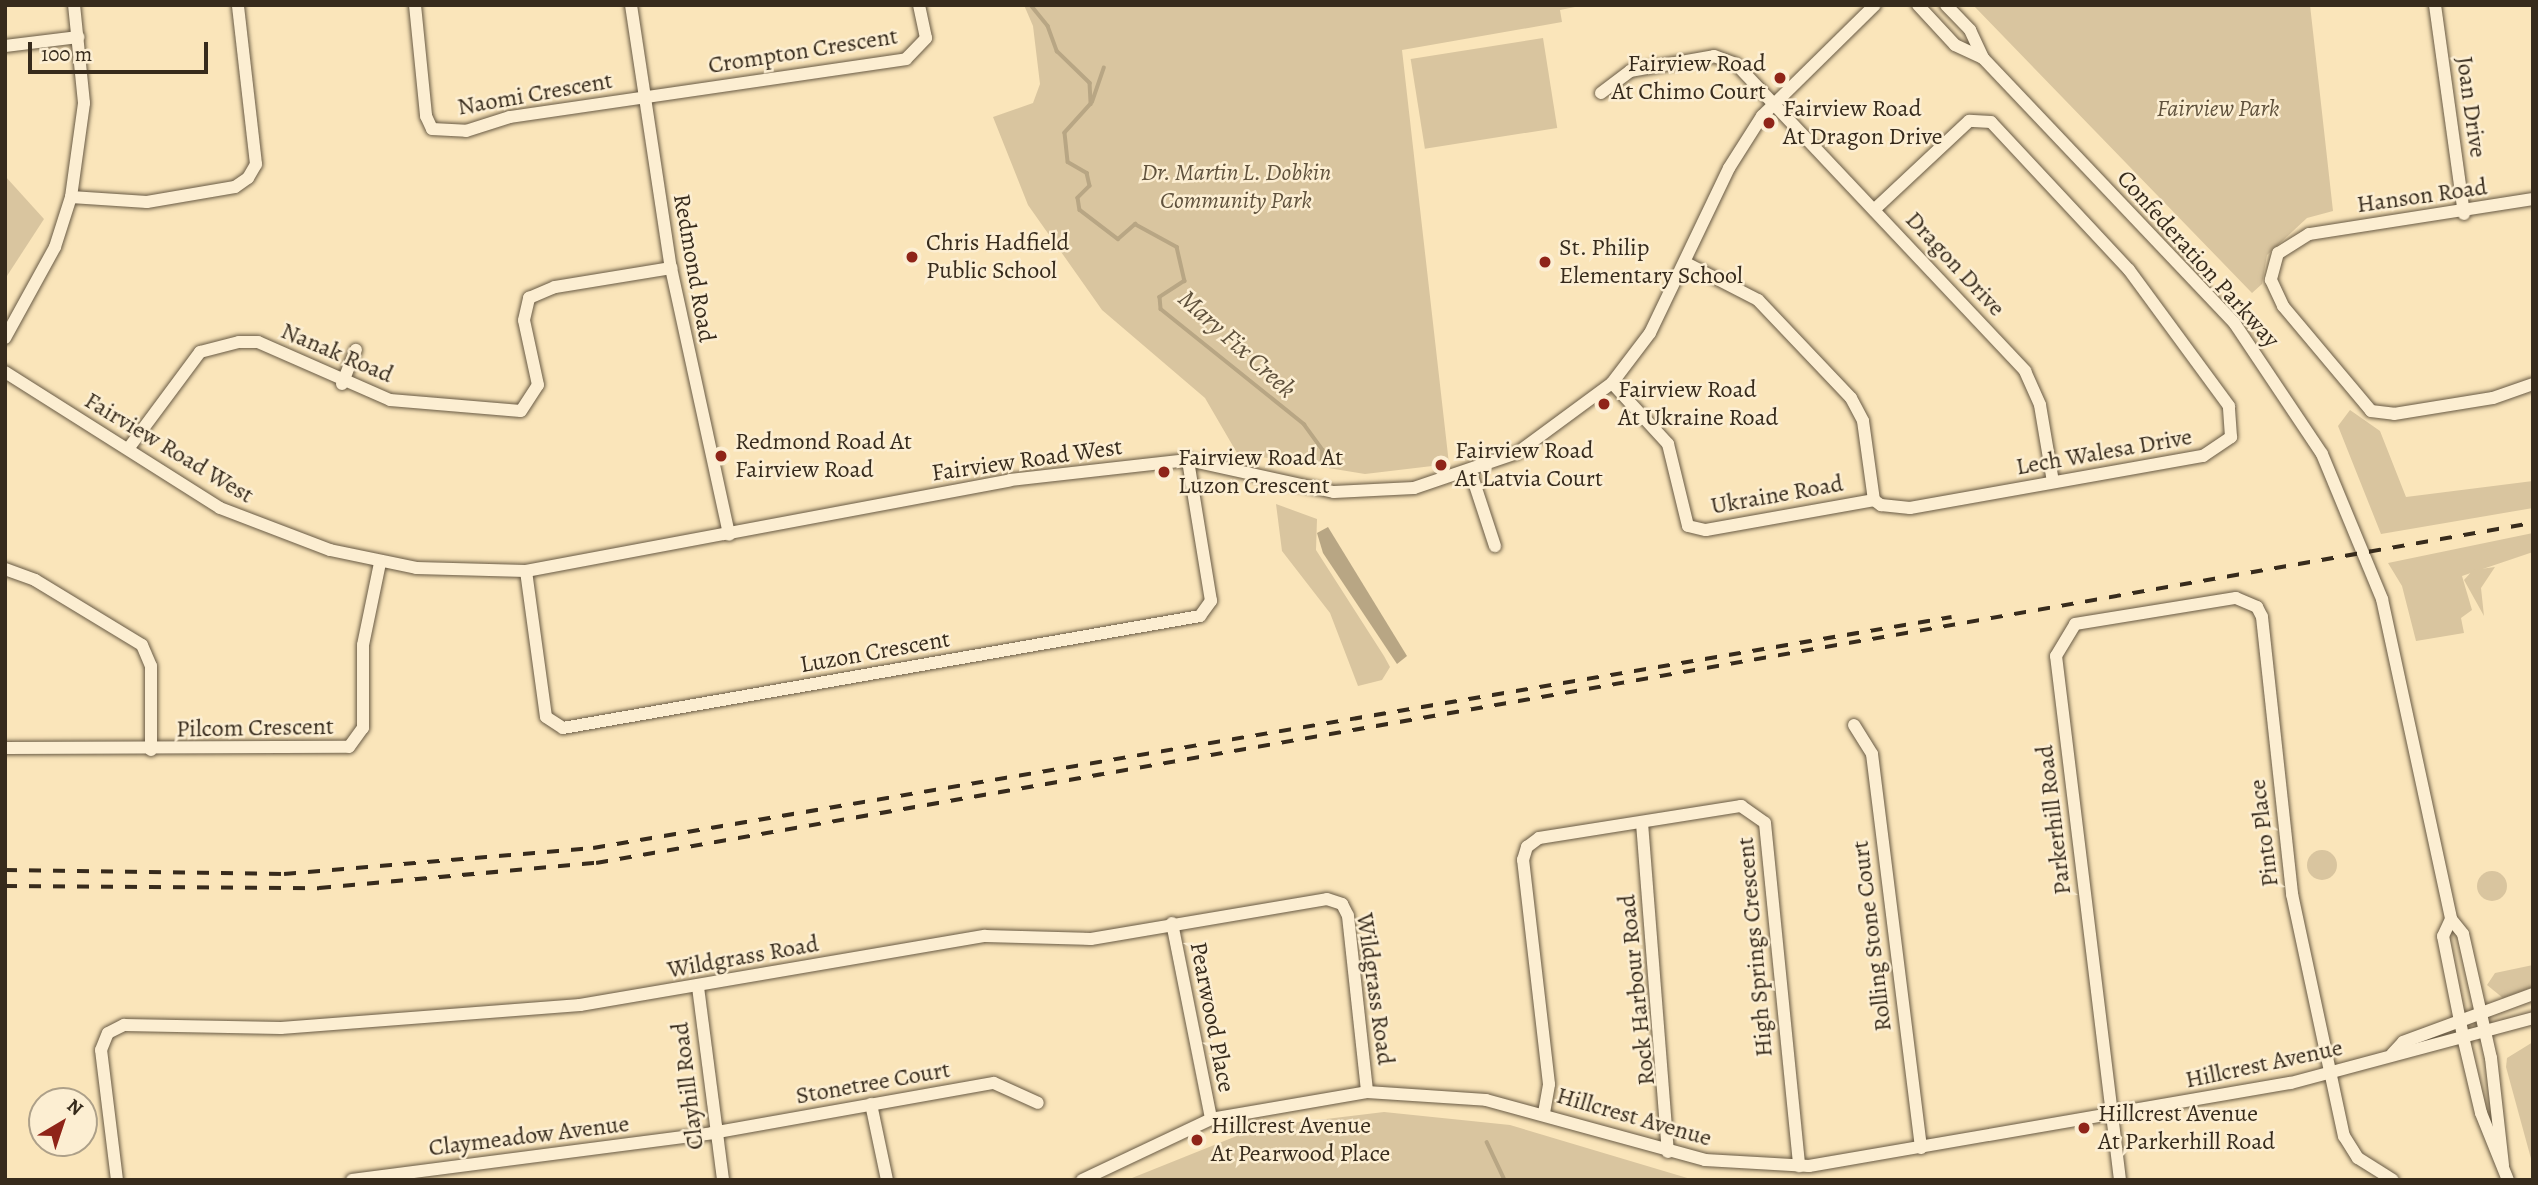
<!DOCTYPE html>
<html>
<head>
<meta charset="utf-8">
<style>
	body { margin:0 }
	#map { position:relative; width:2538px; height:1185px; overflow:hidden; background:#fae5ba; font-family:Alegreya,serif }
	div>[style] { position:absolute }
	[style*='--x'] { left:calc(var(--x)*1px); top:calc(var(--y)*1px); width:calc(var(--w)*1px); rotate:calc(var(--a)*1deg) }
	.green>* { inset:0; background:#d9c59f; transform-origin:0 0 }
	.round { border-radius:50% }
	.water>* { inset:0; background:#b8a684 }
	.stream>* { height:3.5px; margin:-1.75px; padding:0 1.75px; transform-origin:1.75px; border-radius:1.75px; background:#b8a684 }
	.roads { filter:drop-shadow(0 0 2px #685a44) drop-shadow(0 0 2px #685a44) }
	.minor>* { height:12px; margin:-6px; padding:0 6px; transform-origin:6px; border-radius:6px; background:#fceed2 }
	.rail>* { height:3.5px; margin-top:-1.75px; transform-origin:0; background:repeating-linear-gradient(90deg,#372b1c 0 12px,transparent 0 24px) }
	.dots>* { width:19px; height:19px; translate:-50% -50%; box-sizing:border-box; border:4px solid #fceed2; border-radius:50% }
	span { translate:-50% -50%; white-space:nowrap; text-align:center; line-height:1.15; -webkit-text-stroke:5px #fceed2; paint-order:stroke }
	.street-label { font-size:24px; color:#372b1c }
	.poi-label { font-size:24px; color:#372b1c }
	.right { translate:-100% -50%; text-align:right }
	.left { translate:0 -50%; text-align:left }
	.park-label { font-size:24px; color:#60523d; font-style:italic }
	.water-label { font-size:26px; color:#5e503b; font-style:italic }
	.frame { position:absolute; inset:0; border:7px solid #372b1c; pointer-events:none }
	.north { position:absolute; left:28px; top:1087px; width:70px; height:70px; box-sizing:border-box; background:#fceed2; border:2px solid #ada089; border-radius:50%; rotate:39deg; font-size:19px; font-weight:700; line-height:28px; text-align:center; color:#372b1c }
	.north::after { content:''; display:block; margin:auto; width:24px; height:32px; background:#8f2418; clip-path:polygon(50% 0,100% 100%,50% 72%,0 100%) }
	.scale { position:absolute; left:28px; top:42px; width:180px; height:32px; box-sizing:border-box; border:4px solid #372b1c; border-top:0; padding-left:9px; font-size:21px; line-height:24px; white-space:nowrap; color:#372b1c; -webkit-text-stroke:5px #fceed2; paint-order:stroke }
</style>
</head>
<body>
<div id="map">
	<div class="green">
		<i style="clip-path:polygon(1024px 5px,1585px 5px,1560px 10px,1562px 22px,1402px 50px,1449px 464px,1365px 474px,1237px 453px,1205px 398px,1102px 310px,1028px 205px,993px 117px,1033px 103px,1040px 84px,1033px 26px)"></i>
		<i style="clip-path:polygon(2310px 5px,2333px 211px,2307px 218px,2267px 255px,2262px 284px,2252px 293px,1974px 6px)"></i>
		<i style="left:1543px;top:38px;width:91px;height:134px;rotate:81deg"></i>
		<i style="clip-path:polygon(5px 176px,44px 219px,5px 279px)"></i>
		<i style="clip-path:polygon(2350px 410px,2380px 431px,2406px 497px,2533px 481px,2533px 508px,2381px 534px,2338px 426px)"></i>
		<i style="clip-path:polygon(1276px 504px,1317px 519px,1316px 550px,1384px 656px,1390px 667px,1382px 680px,1358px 686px,1330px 613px,1282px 551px)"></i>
		<i style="clip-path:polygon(2533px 533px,2533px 552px,2462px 576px,2472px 610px,2461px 618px,2464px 633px,2416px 641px,2402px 586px,2388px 563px)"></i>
		<i style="clip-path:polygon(2495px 567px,2481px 588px,2484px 616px,2464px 580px,2473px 570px)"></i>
		<i class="round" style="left:2307px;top:850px;width:30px;height:30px"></i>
		<i class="round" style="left:2477px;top:871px;width:30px;height:30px"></i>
		<i style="clip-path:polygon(2533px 965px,2533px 987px,2503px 998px,2487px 985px,2495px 973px)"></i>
		<i style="clip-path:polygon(2533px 1042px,2533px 1166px,2506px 1067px,2507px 1058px)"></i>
		<i style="clip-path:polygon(1384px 1112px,1510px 1125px,1694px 1180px,1127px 1180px,1259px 1127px)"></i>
	</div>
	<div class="water">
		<i style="clip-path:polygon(1328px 527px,1407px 656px,1397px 664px,1323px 553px,1317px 533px)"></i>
	</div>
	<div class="stream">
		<i style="--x:1031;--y:5;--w:27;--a:51"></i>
		<i style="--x:1048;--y:26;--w:27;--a:70"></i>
		<i style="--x:1057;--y:51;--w:46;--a:44.1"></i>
		<i style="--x:1090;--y:83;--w:21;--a:87"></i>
		<i style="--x:1091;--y:104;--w:39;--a:132"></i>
		<i style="--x:1065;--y:133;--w:29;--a:84"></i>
		<i style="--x:1068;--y:162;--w:22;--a:30"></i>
		<i style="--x:1087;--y:173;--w:13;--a:77"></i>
		<i style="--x:1090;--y:186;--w:17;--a:135"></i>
		<i style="--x:1078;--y:198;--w:12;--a:81"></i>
		<i style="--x:1080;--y:210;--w:48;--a:37.3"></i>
		<i style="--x:1118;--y:239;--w:23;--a:-41"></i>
		<i style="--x:1135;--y:224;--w:48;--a:28.7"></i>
		<i style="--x:1177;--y:247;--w:35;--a:77"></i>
		<i style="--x:1185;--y:281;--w:30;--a:147"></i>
		<i style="--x:1160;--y:297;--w:12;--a:85"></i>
		<i style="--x:1161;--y:309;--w:184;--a:38.8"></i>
		<i style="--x:1304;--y:424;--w:32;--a:54"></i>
		<i style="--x:1323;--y:450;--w:15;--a:94"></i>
		<i style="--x:1092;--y:102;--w:36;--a:-71"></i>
		<i style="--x:1487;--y:1142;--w:42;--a:64.7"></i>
	</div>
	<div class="roads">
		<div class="minor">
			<i style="--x:415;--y:5;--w:112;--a:84.3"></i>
			<i style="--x:426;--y:116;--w:14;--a:65"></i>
			<i style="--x:432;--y:129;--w:34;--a:3"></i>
			<i style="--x:466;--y:131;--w:46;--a:-17.7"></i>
			<i style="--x:510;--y:117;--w:400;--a:-8.3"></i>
			<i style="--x:906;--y:59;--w:29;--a:-46"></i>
			<i style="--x:926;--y:38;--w:34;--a:-102"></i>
			<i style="--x:631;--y:5;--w:266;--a:81.4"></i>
			<i style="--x:671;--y:268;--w:273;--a:77.7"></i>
			<i style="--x:1918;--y:5;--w:54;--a:47.2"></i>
			<i style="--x:1955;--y:45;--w:31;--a:25"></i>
			<i style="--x:1946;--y:5;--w:35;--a:46"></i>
			<i style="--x:1970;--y:30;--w:31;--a:65"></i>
			<i style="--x:1983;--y:58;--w:366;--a:46.5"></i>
			<i style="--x:2235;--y:324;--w:156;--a:56.2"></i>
			<i style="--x:2322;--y:454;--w:157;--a:67.5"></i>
			<i style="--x:2382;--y:599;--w:327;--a:77.8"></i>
			<i style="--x:2451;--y:919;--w:19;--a:51"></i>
			<i style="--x:2463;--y:934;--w:127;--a:77.3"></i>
			<i style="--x:2491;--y:1058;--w:108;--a:83.6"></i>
			<i style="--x:2435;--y:5;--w:211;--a:82.1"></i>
			<i style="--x:5;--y:46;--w:74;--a:-7"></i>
			<i style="--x:1601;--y:93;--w:36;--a:-37"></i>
			<i style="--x:1630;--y:71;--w:85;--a:-10.1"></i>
			<i style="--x:1714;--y:56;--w:23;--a:20"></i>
			<i style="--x:1736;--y:64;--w:422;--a:46.7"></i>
			<i style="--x:2025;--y:371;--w:37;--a:66"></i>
			<i style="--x:2040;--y:405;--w:78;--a:80.4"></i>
			<i style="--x:71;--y:197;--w:76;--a:3.8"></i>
			<i style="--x:147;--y:202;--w:89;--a:-9.7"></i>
			<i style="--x:235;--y:187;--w:16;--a:-35"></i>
			<i style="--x:248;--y:178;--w:16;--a:-60"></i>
			<i style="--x:256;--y:164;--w:160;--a:-96.5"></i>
			<i style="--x:2533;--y:199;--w:227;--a:171.1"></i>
			<i style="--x:2309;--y:234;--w:36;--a:148"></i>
			<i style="--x:2278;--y:253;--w:28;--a:105"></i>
			<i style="--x:2271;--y:280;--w:29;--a:65"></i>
			<i style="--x:2283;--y:306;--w:137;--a:50"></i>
			<i style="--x:2371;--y:411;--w:23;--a:7"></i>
			<i style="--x:2394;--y:414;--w:100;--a:-9.2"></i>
			<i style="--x:2493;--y:398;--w:42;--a:-19.3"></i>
			<i style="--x:1686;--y:263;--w:81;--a:27.2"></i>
			<i style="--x:1758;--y:300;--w:135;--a:46.5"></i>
			<i style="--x:1851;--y:398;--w:26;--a:62"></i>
			<i style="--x:1863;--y:421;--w:80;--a:82.1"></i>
			<i style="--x:1874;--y:500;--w:9;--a:36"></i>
			<i style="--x:1881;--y:505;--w:29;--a:6"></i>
			<i style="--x:1910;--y:508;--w:298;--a:-10.1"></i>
			<i style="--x:2203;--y:456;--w:34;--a:-34"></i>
			<i style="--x:2231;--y:437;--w:31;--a:-94"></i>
			<i style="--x:2229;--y:406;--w:169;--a:-126.3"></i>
			<i style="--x:2129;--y:270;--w:202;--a:-133"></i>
			<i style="--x:1991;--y:122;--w:22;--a:-177"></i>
			<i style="--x:1969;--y:121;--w:129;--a:136.9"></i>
			<i style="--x:5;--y:338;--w:104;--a:-61.2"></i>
			<i style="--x:55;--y:247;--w:52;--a:-72.3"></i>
			<i style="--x:71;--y:197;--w:95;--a:-82.1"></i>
			<i style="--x:84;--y:103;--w:99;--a:-95.8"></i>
			<i style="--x:5;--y:372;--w:254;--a:32.3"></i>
			<i style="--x:220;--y:508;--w:118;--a:20.9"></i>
			<i style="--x:330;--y:550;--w:88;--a:11.8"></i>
			<i style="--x:416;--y:568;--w:110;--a:1.6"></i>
			<i style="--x:526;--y:571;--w:492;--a:-10.6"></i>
			<i style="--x:1010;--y:480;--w:179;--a:-6.4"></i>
			<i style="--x:1188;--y:460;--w:149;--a:12.4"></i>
			<i style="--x:1334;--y:492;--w:80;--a:-2.9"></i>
			<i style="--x:1414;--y:488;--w:109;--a:-18.8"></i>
			<i style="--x:1517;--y:453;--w:118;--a:-36.4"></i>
			<i style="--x:1612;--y:383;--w:63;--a:-52.8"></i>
			<i style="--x:1650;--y:333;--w:183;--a:-64.4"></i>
			<i style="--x:1729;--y:168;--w:62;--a:-57.6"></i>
			<i style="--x:1762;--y:116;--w:158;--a:-44.5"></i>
			<i style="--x:1612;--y:383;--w:83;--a:47.4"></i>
			<i style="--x:1668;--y:444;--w:84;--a:76.3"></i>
			<i style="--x:1688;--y:526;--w:18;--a:13"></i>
			<i style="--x:1706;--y:530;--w:171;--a:-10.1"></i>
			<i style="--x:342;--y:384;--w:37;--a:-68"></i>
			<i style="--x:128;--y:449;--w:121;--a:-53.4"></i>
			<i style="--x:200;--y:352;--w:40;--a:-14.4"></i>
			<i style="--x:239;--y:342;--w:19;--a:0"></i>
			<i style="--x:258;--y:342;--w:144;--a:23.7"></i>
			<i style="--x:390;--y:400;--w:131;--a:4.8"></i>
			<i style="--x:521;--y:411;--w:31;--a:-57"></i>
			<i style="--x:538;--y:385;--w:66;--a:-102.2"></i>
			<i style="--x:524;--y:320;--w:23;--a:-77"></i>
			<i style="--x:529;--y:298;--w:28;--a:-23"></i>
			<i style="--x:555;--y:287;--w:118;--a:-9.3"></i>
			<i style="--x:1471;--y:473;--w:77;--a:71.8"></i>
			<i style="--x:5;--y:569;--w:32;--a:20"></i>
			<i style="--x:35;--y:580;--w:125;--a:31.3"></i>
			<i style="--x:142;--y:645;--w:23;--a:67"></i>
			<i style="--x:151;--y:666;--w:84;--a:90"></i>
			<i style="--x:526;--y:571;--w:147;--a:82.2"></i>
			<i style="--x:546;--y:717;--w:20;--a:33"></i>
			<i style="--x:563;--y:728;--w:647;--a:-9.97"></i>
			<i style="--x:1200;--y:616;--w:19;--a:-54"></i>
			<i style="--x:1211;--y:601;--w:143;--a:-99.3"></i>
			<i style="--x:1854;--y:725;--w:34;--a:58"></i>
			<i style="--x:1872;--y:754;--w:397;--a:82.9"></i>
			<i style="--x:5;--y:748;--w:344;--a:-0.2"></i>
			<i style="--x:349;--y:747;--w:24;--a:-54"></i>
			<i style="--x:363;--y:728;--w:83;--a:-90"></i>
			<i style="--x:363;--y:645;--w:84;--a:-78.3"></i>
			<i style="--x:1642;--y:823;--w:330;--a:85.5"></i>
			<i style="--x:2451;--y:919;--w:19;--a:115"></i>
			<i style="--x:2443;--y:936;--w:107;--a:78.7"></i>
			<i style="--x:2464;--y:1041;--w:74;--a:76.7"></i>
			<i style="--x:2481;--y:1113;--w:72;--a:68.1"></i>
			<i style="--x:1172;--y:923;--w:200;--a:78.7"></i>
			<i style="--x:698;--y:987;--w:195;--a:82.6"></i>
			<i style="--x:2392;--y:1054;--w:16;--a:-47"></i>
			<i style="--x:2403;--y:1042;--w:139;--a:-20.3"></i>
			<i style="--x:871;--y:1104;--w:78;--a:78.1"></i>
			<i style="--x:1544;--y:1113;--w:29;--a:-80"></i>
			<i style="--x:1549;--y:1084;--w:226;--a:-96.6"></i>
			<i style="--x:1523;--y:860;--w:14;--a:-73"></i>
			<i style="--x:1527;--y:847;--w:15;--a:-37"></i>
			<i style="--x:1539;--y:838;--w:205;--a:-9"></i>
			<i style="--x:1741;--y:806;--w:29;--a:35"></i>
			<i style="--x:1765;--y:823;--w:345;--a:84.3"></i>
			<i style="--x:117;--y:1180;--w:131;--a:-97"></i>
			<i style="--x:101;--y:1050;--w:18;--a:-68"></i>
			<i style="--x:108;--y:1033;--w:18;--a:-27"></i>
			<i style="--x:124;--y:1025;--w:157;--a:1.1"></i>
			<i style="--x:281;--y:1028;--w:300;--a:-4.4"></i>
			<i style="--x:580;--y:1005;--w:411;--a:-9.7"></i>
			<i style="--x:985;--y:936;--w:106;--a:1.6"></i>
			<i style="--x:1091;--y:939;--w:239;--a:-9.6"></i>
			<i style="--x:1327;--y:899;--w:16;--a:18"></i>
			<i style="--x:1342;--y:904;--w:13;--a:63"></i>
			<i style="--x:1348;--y:916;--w:177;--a:83.8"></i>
			<i style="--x:352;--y:1180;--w:363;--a:-7.4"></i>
			<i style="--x:712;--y:1133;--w:286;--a:-10.1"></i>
			<i style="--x:994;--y:1083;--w:48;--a:24.4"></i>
			<i style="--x:1082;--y:1180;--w:143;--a:-25.3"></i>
			<i style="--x:1211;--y:1119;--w:158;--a:-9.8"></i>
			<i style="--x:1367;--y:1092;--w:119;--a:3.8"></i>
			<i style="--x:1486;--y:1100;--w:227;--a:15.3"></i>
			<i style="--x:1705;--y:1160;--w:104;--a:3.3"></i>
			<i style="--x:1809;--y:1166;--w:489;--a:-9.8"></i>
			<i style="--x:2291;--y:1083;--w:251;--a:-15"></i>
			<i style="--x:2120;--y:1180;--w:528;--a:-96.96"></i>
			<i style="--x:2056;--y:656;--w:37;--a:-59"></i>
			<i style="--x:2075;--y:624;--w:163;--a:-9.2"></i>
			<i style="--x:2236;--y:598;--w:23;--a:23"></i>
			<i style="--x:2257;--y:607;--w:11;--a:63"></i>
			<i style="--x:2262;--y:617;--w:279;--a:83.8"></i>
			<i style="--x:2292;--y:894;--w:248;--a:77.9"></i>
			<i style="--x:2344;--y:1136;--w:26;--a:58"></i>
			<i style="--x:2358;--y:1158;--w:41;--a:32.2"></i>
		</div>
	</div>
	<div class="rail">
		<i style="--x:5;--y:870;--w:279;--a:0.8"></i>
		<i style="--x:284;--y:874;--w:310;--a:-4.8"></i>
		<i style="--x:593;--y:848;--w:1378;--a:-9.65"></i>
		<i style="--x:5;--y:886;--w:314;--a:0.4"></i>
		<i style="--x:319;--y:888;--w:278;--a:-5.2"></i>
		<i style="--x:596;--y:863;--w:1967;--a:-9.96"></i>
	</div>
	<div class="dots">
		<i style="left:1780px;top:78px;background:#8f2418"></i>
		<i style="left:1769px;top:123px;background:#8f2418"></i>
		<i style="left:912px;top:257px;background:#8f2418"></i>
		<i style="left:1545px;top:262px;background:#8f2418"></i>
		<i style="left:1604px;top:404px;background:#8f2418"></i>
		<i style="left:721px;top:456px;background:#8f2418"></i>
		<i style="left:1441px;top:465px;background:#8f2418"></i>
		<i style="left:1164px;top:472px;background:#8f2418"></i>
		<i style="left:2084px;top:1128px;background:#8f2418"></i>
		<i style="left:1197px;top:1140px;background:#8f2418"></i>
	</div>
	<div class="street-label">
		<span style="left:803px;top:51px;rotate:-9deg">Crompton Crescent</span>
		<span style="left:535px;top:94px;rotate:-10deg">Naomi Crescent</span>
		<span style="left:2471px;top:107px;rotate:82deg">Joan Drive</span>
		<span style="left:2422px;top:196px;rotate:-8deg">Hanson Road</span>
		<span style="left:2198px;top:259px;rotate:48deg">Confederation Parkway</span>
		<span style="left:1955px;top:264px;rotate:47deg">Dragon Drive</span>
		<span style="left:694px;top:268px;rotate:80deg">Redmond Road</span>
		<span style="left:337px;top:353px;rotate:23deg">Nanak Road</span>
		<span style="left:169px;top:448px;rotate:31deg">Fairview Road West</span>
		<span style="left:2104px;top:452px;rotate:-10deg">Lech Walesa Drive</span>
		<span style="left:1027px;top:460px;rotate:-8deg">Fairview Road West</span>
		<span style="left:1777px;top:495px;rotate:-10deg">Ukraine Road</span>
		<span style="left:875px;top:652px;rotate:-10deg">Luzon Crescent</span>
		<span style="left:255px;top:728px;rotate:-1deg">Pilcom Crescent</span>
		<span style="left:2054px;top:820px;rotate:-97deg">Parkerhill Road</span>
		<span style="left:2264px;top:833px;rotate:-97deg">Pinto Place</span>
		<span style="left:1872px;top:936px;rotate:-97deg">Rolling Stone Court</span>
		<span style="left:1755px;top:947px;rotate:-95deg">High Springs Crescent</span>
		<span style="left:743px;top:957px;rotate:-10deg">Wildgrass Road</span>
		<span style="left:1375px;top:989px;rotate:82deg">Wildgrass Road</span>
		<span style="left:1637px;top:990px;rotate:-96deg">Rock Harbour Road</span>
		<span style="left:1212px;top:1017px;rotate:79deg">Pearwood Place</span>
		<span style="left:2264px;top:1064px;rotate:-12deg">Hillcrest Avenue</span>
		<span style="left:873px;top:1083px;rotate:-10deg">Stonetree Court</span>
		<span style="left:688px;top:1086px;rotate:-97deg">Clayhill Road</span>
		<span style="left:1634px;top:1117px;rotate:16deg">Hillcrest Avenue</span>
		<span style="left:529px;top:1136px;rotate:-7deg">Claymeadow Avenue</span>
	</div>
	<div class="poi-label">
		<span class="right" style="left:1766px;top:78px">Fairview Road<br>At Chimo Court</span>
		<span class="left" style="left:1783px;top:123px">Fairview Road<br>At Dragon Drive</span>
		<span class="left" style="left:926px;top:257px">Chris Hadfield<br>Public School</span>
		<span class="left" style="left:1559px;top:262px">St. Philip<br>Elementary School</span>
		<span class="left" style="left:1618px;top:404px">Fairview Road<br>At Ukraine Road</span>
		<span class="left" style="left:735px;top:456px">Redmond Road At<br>Fairview Road</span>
		<span class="left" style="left:1455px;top:465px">Fairview Road<br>At Latvia Court</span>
		<span class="left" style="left:1178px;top:472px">Fairview Road At<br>Luzon Crescent</span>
		<span class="left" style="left:2098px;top:1128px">Hillcrest Avenue<br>At Parkerhill Road</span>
		<span class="left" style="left:1211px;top:1140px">Hillcrest Avenue<br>At Pearwood Place</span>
	</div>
	<div class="park-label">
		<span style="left:2218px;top:109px">Fairview Park</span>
		<span style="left:1236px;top:187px">Dr. Martin L. Dobkin<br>Community Park</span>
	</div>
	<div class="water-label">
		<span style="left:1237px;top:344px;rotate:42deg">Mary Fix Creek</span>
	</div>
	<div class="frame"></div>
	<div class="north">N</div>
	<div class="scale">100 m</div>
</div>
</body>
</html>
